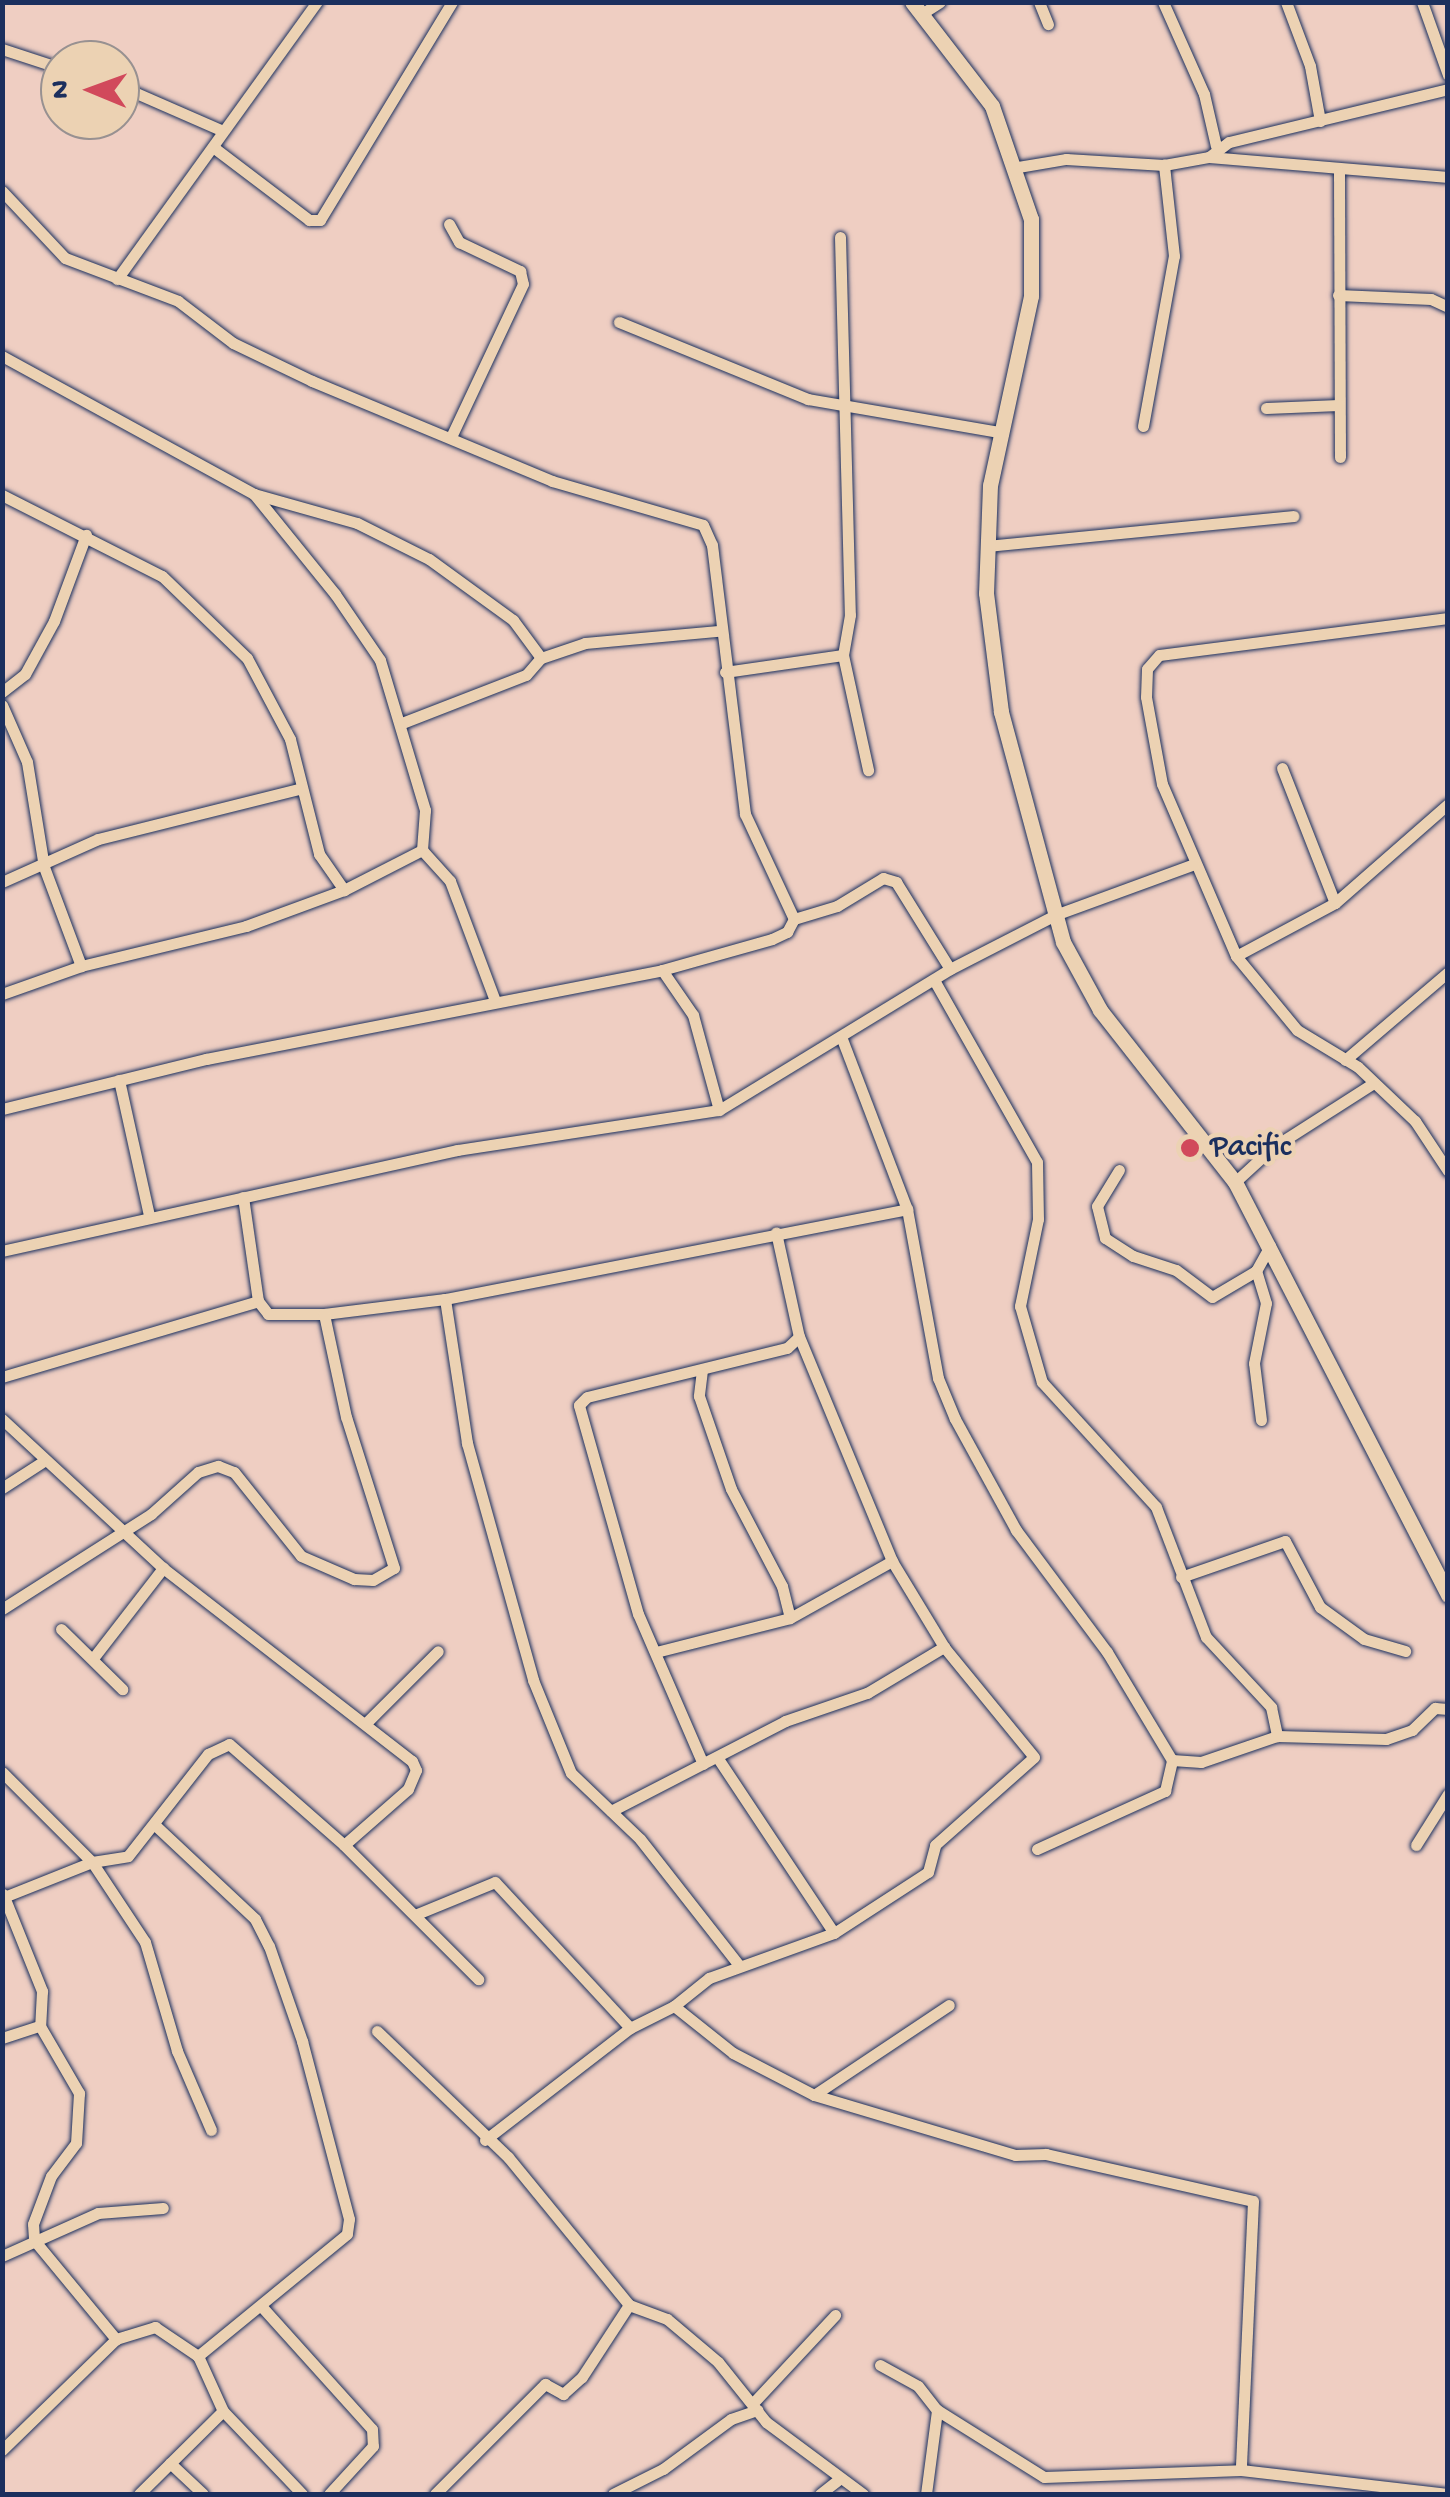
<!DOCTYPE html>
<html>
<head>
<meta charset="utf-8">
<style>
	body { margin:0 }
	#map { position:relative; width:1450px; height:2497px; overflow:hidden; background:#efcec2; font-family:"Gochi Hand",sans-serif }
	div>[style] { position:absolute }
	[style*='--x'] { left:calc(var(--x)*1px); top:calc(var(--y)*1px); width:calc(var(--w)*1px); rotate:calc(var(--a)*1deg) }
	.roads { filter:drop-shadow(0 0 2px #1b2f5e) drop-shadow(0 0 2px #1b2f5e) }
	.street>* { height:11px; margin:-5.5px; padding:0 5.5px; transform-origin:5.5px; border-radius:5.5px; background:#ecd2b3 }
	.secondary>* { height:15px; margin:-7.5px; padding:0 7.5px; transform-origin:7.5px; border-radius:7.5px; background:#ecd2b3 }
	.dots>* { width:28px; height:28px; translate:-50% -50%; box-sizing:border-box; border:5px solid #ecd2b3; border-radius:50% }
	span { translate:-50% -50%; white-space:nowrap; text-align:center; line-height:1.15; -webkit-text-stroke:9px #ecd2b3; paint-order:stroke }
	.poi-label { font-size:32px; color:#1b2f5e }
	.left { translate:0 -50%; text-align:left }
	.frame { position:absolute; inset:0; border:5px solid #1b2f5e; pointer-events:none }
	.north { position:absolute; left:40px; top:40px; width:100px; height:100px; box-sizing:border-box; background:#ecd2b3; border:2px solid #989191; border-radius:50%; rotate:271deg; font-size:28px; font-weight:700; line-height:40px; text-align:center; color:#1b2f5e }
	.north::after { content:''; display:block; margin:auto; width:35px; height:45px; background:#d1495b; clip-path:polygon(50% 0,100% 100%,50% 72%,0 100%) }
</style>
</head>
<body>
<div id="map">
	<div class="roads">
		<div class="street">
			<i style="--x:1039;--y:2;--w:24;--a:68"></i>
			<i style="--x:1163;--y:2;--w:101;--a:66"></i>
			<i style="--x:1204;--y:94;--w:53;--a:77"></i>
			<i style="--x:1286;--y:2;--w:68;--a:69.4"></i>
			<i style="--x:1310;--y:66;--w:56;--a:79.7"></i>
			<i style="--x:1422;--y:2;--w:77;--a:70.4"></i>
			<i style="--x:923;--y:13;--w:20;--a:-33"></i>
			<i style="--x:2;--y:49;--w:61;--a:18.1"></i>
			<i style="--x:120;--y:86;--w:112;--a:23.6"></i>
			<i style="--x:213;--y:147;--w:121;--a:37.2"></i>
			<i style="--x:309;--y:220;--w:11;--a:0"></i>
			<i style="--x:320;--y:220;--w:255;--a:-58.8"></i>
			<i style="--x:1209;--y:157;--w:25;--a:-37"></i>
			<i style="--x:1229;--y:142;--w:225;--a:-13.6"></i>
			<i style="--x:1018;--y:167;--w:49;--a:-9.5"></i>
			<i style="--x:1066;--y:159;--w:98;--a:3.5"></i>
			<i style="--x:1164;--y:165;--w:46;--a:-10.1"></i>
			<i style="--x:1209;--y:157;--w:240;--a:4.8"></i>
			<i style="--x:1339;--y:172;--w:285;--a:89.8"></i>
			<i style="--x:2;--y:191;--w:92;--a:46.8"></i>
			<i style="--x:65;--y:258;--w:121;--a:20.8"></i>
			<i style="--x:178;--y:301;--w:69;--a:37.4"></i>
			<i style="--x:233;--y:343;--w:88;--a:25.7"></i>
			<i style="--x:312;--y:381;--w:260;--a:22.6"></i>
			<i style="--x:552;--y:481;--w:157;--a:16.2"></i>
			<i style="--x:703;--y:525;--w:22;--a:66"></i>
			<i style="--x:712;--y:545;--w:271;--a:83"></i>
			<i style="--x:745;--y:814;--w:116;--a:65"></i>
			<i style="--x:449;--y:224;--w:21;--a:61"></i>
			<i style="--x:459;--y:242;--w:68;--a:25.4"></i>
			<i style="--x:520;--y:271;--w:13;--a:77"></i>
			<i style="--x:523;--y:284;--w:169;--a:115.2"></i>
			<i style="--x:840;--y:237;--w:378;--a:88.5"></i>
			<i style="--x:850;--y:615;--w:41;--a:99.9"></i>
			<i style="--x:843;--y:655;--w:118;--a:77.7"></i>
			<i style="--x:117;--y:279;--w:342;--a:-54.2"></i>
			<i style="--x:1338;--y:295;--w:93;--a:2.5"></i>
			<i style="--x:1431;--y:299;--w:19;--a:25"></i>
			<i style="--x:619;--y:322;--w:204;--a:22.2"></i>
			<i style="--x:808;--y:399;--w:194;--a:9.8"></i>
			<i style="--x:2;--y:356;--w:287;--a:28.7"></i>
			<i style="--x:254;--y:494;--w:129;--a:51"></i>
			<i style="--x:335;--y:594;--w:80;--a:55.7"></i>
			<i style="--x:380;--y:660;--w:157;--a:73.3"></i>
			<i style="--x:425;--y:810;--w:40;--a:94.3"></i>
			<i style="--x:422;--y:850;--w:42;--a:47.9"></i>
			<i style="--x:450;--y:881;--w:125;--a:69.4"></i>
			<i style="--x:1266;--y:408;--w:73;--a:-2.4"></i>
			<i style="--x:1143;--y:426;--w:173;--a:-79.7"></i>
			<i style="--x:1174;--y:256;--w:92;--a:-96.3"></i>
			<i style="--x:254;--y:494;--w:107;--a:15.7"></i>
			<i style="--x:357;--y:523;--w:80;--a:26.6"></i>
			<i style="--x:429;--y:559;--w:104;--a:36"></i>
			<i style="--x:513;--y:620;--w:47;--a:53.6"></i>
			<i style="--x:2;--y:495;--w:179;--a:26.9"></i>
			<i style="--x:162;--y:576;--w:118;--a:44"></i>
			<i style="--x:247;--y:658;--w:92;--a:62"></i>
			<i style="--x:290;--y:739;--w:119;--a:75.8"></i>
			<i style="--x:319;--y:854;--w:44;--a:55.2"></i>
			<i style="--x:987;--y:546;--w:308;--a:-5.6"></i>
			<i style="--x:1448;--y:618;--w:291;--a:172.7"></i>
			<i style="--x:1159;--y:655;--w:18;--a:131"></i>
			<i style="--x:1147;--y:669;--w:28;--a:92"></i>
			<i style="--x:1146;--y:697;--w:88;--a:79.6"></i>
			<i style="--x:1162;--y:784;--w:187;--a:66.7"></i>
			<i style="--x:1236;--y:956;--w:96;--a:50.5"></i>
			<i style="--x:1297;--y:1030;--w:71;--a:31.2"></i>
			<i style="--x:1358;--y:1067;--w:79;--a:43.5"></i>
			<i style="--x:1415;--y:1121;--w:60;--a:56.6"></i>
			<i style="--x:725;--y:672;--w:119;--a:-8.2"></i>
			<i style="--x:2;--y:692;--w:29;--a:-38"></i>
			<i style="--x:25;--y:674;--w:60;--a:-61.3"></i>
			<i style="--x:54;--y:621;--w:92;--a:-69.6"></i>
			<i style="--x:2;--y:705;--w:62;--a:66.3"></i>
			<i style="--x:27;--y:762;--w:106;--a:80.8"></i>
			<i style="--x:44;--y:867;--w:106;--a:69.5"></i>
			<i style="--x:402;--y:723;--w:133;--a:-21.2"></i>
			<i style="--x:526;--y:675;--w:23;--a:-49"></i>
			<i style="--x:541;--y:658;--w:46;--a:-18.8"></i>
			<i style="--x:585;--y:643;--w:134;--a:-5.2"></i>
			<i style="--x:1282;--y:768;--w:145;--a:68.6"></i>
			<i style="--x:2;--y:882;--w:105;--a:-24.1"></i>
			<i style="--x:98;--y:839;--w:210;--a:-14"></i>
			<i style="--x:1236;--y:956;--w:112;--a:-28.2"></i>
			<i style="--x:1335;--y:903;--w:150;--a:-41.2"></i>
			<i style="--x:662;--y:970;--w:114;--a:-15.7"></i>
			<i style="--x:772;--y:939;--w:17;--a:-25"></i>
			<i style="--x:787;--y:932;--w:15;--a:-62"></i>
			<i style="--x:794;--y:919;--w:45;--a:-16.8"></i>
			<i style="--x:837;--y:906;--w:54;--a:-31.3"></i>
			<i style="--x:883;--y:878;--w:14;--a:17"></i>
			<i style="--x:896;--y:882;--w:102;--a:58.2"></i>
			<i style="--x:934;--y:980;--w:209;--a:60.5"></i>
			<i style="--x:1037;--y:1162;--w:57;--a:89"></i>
			<i style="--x:1038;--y:1219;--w:89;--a:101.7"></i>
			<i style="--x:1020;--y:1306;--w:79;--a:73.9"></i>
			<i style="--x:1042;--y:1382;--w:169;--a:47.6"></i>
			<i style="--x:1156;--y:1507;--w:139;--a:69"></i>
			<i style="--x:1206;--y:1637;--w:96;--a:47.1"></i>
			<i style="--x:1271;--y:1707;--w:30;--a:78"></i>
			<i style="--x:2;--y:994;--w:84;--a:-19.5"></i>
			<i style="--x:81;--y:966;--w:170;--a:-13.6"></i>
			<i style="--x:246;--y:926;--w:104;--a:-20.2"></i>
			<i style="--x:344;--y:890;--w:88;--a:-27.1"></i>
			<i style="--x:842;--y:1039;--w:182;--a:69.1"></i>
			<i style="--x:907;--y:1209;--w:172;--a:79.6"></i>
			<i style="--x:938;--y:1378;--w:44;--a:67.5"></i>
			<i style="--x:955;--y:1419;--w:127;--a:61.2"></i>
			<i style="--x:1016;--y:1530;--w:152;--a:53.3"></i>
			<i style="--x:1107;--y:1652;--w:126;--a:59"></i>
			<i style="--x:1345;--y:1060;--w:135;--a:-40.5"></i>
			<i style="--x:119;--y:1080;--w:138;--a:77.5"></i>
			<i style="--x:2;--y:1109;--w:210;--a:-13.8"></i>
			<i style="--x:206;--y:1059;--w:465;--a:-11"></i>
			<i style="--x:662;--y:970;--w:55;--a:55.4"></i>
			<i style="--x:693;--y:1015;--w:98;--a:74.7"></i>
			<i style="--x:1119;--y:1170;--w:42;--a:121.4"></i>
			<i style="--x:1097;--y:1206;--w:33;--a:76"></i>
			<i style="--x:1105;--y:1238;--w:33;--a:33"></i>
			<i style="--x:1133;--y:1256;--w:45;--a:18"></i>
			<i style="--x:1176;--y:1270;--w:45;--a:36.9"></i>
			<i style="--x:1212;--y:1297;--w:51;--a:-30.6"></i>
			<i style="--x:1235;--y:1182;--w:50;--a:-42.6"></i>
			<i style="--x:1272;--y:1148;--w:119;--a:-32.6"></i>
			<i style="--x:2;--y:1251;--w:466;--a:-12.5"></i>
			<i style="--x:457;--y:1150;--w:265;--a:-8.7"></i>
			<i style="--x:719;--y:1110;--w:271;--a:-31.4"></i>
			<i style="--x:950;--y:969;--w:118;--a:-27.2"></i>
			<i style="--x:1055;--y:915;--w:148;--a:-20.1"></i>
			<i style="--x:445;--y:1299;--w:146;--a:81.3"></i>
			<i style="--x:467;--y:1443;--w:246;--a:74.4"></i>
			<i style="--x:533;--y:1680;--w:100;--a:67.8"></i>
			<i style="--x:571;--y:1773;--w:95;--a:43.7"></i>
			<i style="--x:640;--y:1839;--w:159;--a:51.9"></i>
			<i style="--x:258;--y:1301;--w:16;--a:52"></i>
			<i style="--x:268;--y:1314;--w:56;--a:0"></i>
			<i style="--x:324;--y:1314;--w:122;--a:-7.1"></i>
			<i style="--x:445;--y:1299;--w:471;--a:-11"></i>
			<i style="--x:702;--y:1370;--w:26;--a:97"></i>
			<i style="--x:699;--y:1396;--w:98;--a:71"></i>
			<i style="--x:731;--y:1489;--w:110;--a:62.3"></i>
			<i style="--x:782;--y:1586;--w:33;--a:76"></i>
			<i style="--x:2;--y:1377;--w:267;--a:-16.5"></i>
			<i style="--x:258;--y:1301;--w:105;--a:-98.2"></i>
			<i style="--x:2;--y:1419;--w:219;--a:42.8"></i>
			<i style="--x:163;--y:1568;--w:315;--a:37.8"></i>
			<i style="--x:412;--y:1761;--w:10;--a:66"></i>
			<i style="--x:416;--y:1770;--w:21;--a:113"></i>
			<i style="--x:408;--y:1789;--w:85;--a:138.8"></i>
			<i style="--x:1261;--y:1420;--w:57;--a:-97"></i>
			<i style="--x:1254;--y:1363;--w:61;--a:-78.7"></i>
			<i style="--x:1266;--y:1303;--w:34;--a:-107"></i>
			<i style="--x:1256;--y:1271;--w:29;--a:-61"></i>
			<i style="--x:2;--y:1488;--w:50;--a:-32.7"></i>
			<i style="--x:1181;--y:1577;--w:110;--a:-19.1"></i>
			<i style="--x:1285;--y:1541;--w:75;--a:62.1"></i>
			<i style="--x:1320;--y:1607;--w:54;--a:36"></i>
			<i style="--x:1364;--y:1639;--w:43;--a:16.3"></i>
			<i style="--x:2;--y:1609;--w:177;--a:-32.5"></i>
			<i style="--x:151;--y:1514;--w:63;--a:-41.8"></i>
			<i style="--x:198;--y:1472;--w:21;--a:-17"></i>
			<i style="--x:218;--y:1466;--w:17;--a:21"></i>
			<i style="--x:234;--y:1472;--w:107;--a:51.4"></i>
			<i style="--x:301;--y:1556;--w:58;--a:23.5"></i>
			<i style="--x:354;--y:1579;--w:19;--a:3"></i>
			<i style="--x:373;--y:1580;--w:24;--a:-30"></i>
			<i style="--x:394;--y:1568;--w:158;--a:-107.6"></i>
			<i style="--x:346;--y:1417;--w:105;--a:-102.1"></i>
			<i style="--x:61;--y:1629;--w:86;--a:44.5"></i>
			<i style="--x:656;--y:1652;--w:138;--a:-14.2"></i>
			<i style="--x:790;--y:1618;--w:117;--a:-29.2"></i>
			<i style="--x:94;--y:1657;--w:113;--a:-52.2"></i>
			<i style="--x:367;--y:1722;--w:100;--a:-45"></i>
			<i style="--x:717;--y:1757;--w:211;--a:56.4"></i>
			<i style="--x:703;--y:1764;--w:163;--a:-113.4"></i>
			<i style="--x:638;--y:1614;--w:217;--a:-105.8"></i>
			<i style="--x:579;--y:1405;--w:11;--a:-45"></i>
			<i style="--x:587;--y:1397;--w:206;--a:-13.8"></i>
			<i style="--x:787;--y:1348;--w:16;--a:-43"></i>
			<i style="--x:2;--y:1772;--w:127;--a:45"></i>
			<i style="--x:92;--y:1862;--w:96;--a:56.5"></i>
			<i style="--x:145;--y:1942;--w:114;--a:73.6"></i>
			<i style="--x:177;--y:2051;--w:86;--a:66.7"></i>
			<i style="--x:611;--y:1811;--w:196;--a:-27.3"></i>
			<i style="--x:785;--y:1721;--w:87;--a:-18.9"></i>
			<i style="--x:867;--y:1693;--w:90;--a:-30.9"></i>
			<i style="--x:156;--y:1826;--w:136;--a:43.2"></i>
			<i style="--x:255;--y:1919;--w:30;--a:63"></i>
			<i style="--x:269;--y:1946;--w:101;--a:70.8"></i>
			<i style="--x:302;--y:2041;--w:184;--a:75.2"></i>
			<i style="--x:349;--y:2219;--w:15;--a:98"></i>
			<i style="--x:347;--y:2234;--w:193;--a:140.7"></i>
			<i style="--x:1416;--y:1845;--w:60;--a:-57.9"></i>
			<i style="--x:1037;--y:1849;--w:141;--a:-24.4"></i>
			<i style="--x:1165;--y:1791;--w:32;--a:-77"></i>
			<i style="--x:1172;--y:1760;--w:29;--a:4"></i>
			<i style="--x:1201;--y:1762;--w:80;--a:-18.9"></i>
			<i style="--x:1277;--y:1736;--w:109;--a:1.6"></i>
			<i style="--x:1386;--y:1739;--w:28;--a:-19"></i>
			<i style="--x:1412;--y:1730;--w:32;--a:-44"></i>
			<i style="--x:1435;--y:1708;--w:13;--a:4"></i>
			<i style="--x:3;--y:1894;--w:105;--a:68.1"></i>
			<i style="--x:42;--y:1991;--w:35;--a:93"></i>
			<i style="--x:40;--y:2026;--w:78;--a:59.8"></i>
			<i style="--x:79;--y:2093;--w:50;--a:93.4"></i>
			<i style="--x:76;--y:2143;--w:41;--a:127.1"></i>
			<i style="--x:51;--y:2176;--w:51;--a:110.6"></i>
			<i style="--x:33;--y:2224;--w:16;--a:86"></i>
			<i style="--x:34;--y:2240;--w:129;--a:50.4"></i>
			<i style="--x:4;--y:1897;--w:95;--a:-21.7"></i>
			<i style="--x:92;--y:1862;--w:36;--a:-9"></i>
			<i style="--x:128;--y:1856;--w:130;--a:-51.9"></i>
			<i style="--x:208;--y:1754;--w:23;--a:-25"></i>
			<i style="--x:229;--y:1744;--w:153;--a:41.3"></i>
			<i style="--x:344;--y:1845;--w:190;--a:45"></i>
			<i style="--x:417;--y:1914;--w:84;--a:-22.3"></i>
			<i style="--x:495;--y:1882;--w:199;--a:47.2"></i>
			<i style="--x:674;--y:2006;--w:75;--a:38.5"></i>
			<i style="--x:733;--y:2053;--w:91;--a:27.4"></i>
			<i style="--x:814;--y:2095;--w:210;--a:16.6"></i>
			<i style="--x:1015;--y:2155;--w:31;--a:-2"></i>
			<i style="--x:1046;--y:2154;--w:212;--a:12.8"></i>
			<i style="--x:1253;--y:2201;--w:269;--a:92.6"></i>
			<i style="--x:377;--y:2031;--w:182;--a:43.9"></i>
			<i style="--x:508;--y:2157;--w:191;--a:50.7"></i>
			<i style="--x:629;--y:2305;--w:40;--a:20.2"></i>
			<i style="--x:667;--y:2319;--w:67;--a:40.1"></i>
			<i style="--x:718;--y:2362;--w:77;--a:51.3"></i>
			<i style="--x:766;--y:2422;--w:121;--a:36.6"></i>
			<i style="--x:2;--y:2038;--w:40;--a:-18"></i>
			<i style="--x:814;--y:2095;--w:162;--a:-33.7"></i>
			<i style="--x:485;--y:2140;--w:183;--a:-37.7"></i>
			<i style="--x:630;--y:2028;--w:49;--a:-26.6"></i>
			<i style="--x:674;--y:2006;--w:45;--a:-38.7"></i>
			<i style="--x:709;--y:1978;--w:133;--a:-19.8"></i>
			<i style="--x:834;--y:1933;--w:112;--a:-33"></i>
			<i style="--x:928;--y:1872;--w:28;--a:-75"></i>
			<i style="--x:935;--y:1845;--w:132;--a:-41.6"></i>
			<i style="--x:1034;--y:1757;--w:142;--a:-129.3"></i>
			<i style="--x:944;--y:1647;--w:100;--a:-121.2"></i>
			<i style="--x:892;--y:1561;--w:243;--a:-112.5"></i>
			<i style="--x:799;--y:1337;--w:107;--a:-102.4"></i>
			<i style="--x:2;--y:2256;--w:105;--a:-24.1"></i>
			<i style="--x:98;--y:2213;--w:65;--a:-4.4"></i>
			<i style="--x:262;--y:2307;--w:164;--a:48"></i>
			<i style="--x:372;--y:2429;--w:17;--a:87"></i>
			<i style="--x:373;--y:2446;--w:65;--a:132.5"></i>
			<i style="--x:880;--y:2365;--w:43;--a:28.9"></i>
			<i style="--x:918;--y:2386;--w:31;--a:52"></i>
			<i style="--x:937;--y:2410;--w:126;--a:32.1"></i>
			<i style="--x:1044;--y:2477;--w:197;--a:-2"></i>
			<i style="--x:1241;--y:2470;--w:208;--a:6.6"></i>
			<i style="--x:754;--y:2402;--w:119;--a:-47"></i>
			<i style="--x:2;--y:2450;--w:159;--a:-44.2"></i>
			<i style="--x:116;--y:2339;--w:41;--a:-17.1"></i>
			<i style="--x:155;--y:2327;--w:52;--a:34"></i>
			<i style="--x:198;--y:2356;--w:60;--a:65.6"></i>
			<i style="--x:223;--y:2411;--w:115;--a:46.4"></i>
			<i style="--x:170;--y:2463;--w:45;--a:43.2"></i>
			<i style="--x:139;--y:2494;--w:118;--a:-44.7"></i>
			<i style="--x:435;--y:2494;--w:156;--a:-45"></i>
			<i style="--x:545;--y:2384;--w:21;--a:29"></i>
			<i style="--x:563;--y:2394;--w:25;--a:-42"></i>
			<i style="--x:582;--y:2377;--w:86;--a:-56.9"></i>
			<i style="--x:613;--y:2494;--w:56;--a:-26.6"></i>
			<i style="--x:663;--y:2469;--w:84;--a:-36.3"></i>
			<i style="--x:731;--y:2419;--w:28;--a:-19"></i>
			<i style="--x:820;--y:2494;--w:23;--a:-38"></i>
			<i style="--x:926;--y:2494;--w:85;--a:-82.5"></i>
		</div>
		<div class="secondary">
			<i style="--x:912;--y:2;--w:131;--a:52.4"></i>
			<i style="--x:992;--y:106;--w:120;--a:71"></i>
			<i style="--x:1031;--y:219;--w:77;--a:90"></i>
			<i style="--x:1031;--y:296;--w:193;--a:102.2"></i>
			<i style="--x:990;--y:485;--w:108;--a:92.1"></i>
			<i style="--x:986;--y:593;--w:120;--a:82.8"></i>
			<i style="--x:1001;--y:712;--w:238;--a:74.9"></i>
			<i style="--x:1063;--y:942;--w:77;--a:61.4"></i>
			<i style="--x:1100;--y:1010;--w:219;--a:51.9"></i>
			<i style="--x:1235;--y:1182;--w:465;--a:62.7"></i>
		</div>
	</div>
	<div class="dots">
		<i style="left:1190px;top:1148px;background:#d1495b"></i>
	</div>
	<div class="poi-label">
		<span class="left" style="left:1210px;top:1148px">Pacific</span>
	</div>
	<div class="frame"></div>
	<div class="north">N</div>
</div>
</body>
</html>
